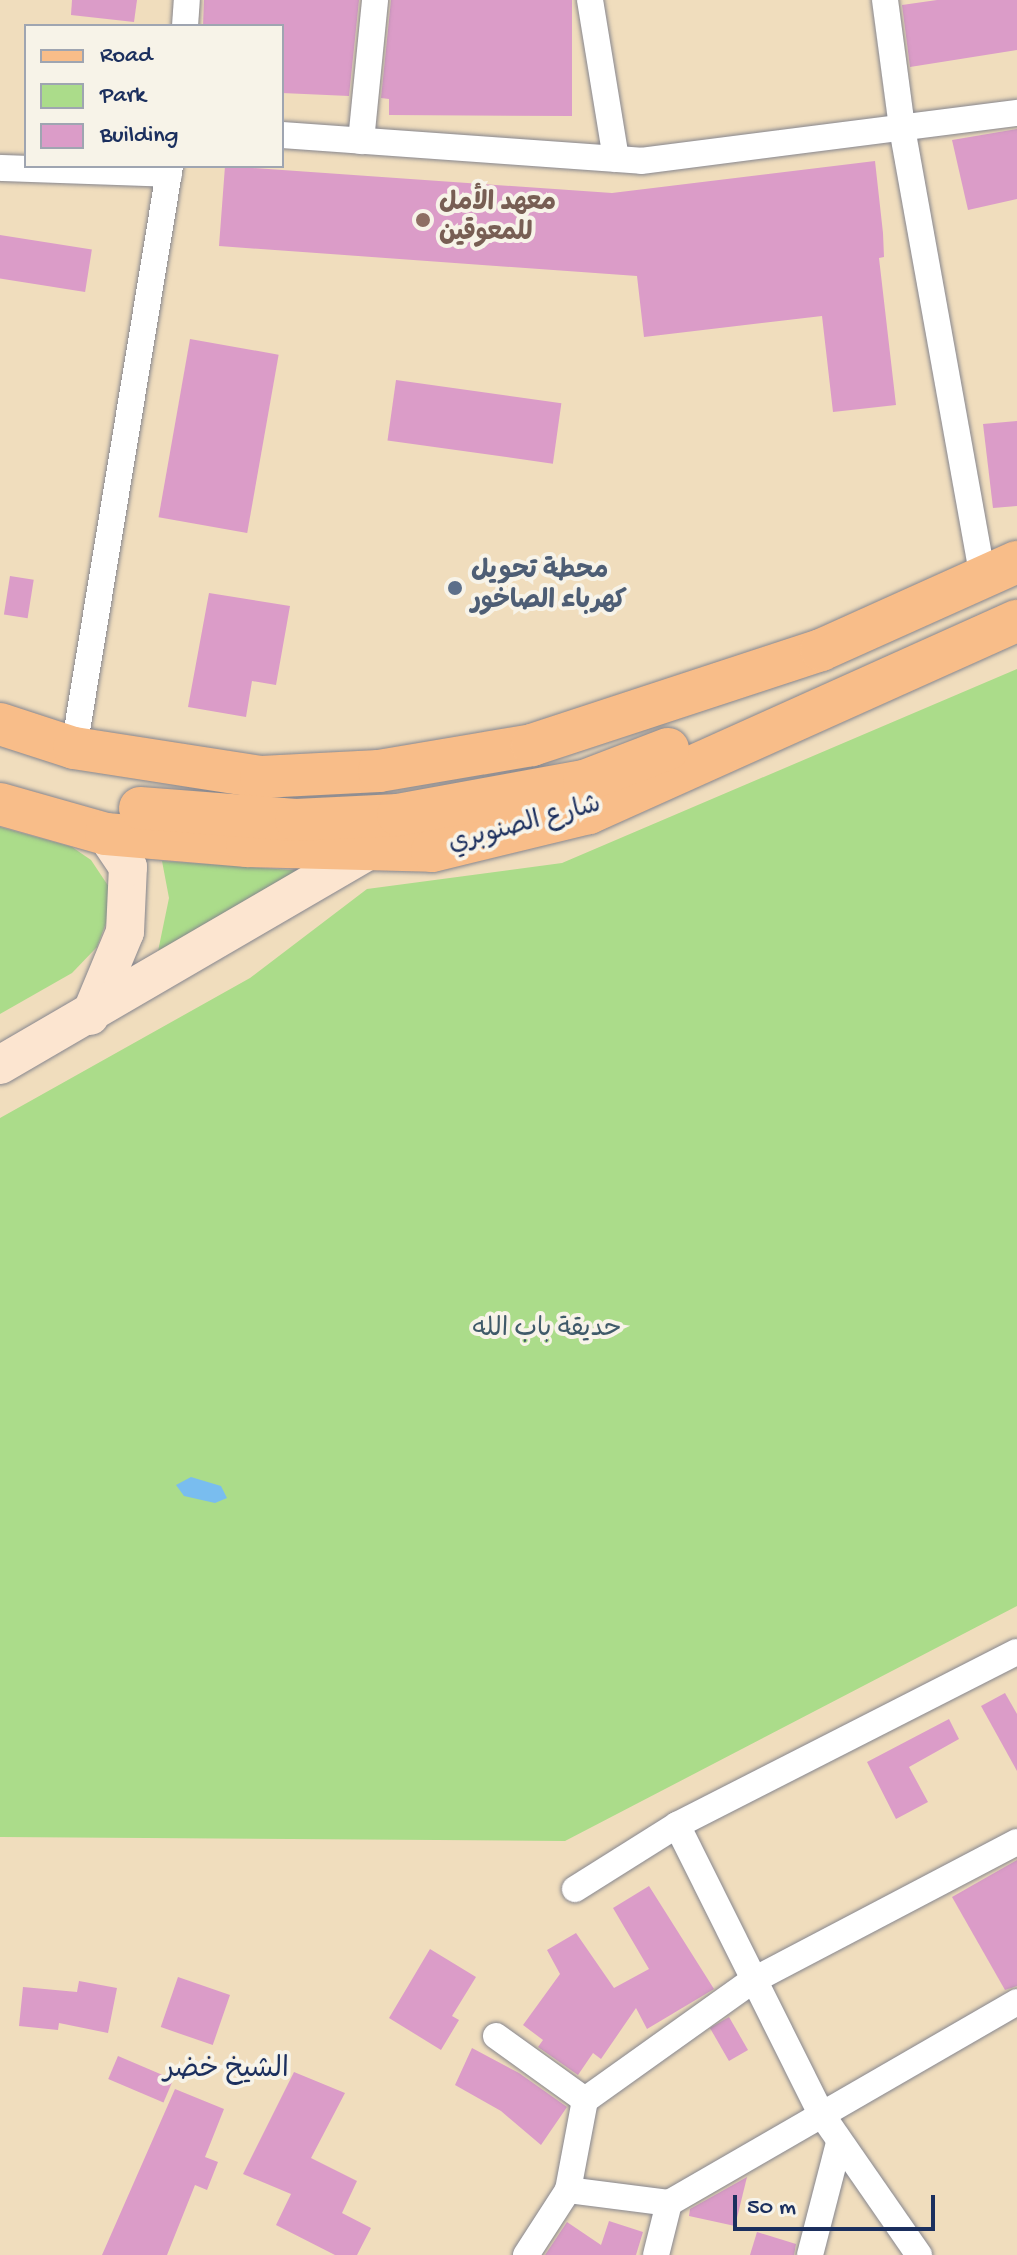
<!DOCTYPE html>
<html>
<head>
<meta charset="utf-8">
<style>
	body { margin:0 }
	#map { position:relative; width:1017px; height:2255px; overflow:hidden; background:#f0ddbd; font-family:"Gochi Hand","Playpen Sans Arabic",sans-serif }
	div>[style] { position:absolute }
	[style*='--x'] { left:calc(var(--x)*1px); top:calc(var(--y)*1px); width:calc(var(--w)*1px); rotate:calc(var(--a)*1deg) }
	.green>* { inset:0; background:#abdc8a }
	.water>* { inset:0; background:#79bdef }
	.building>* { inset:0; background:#db9cc8; transform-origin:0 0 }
	.roads { filter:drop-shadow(0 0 2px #86868e) drop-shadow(0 0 2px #86868e) }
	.minor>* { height:26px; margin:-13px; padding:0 13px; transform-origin:13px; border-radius:13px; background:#fff }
	.secondary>* { height:38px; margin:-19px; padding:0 19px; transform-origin:19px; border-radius:19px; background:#fce5d0 }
	.primary>* { height:42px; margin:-21px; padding:0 21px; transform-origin:21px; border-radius:21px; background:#f8bd89 }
	.dots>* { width:22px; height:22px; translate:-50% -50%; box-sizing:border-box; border:4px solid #f7f3e8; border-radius:50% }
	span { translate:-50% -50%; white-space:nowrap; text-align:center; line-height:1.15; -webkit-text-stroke:8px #f7f3e8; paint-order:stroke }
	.education-label { font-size:26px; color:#785e54; font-weight:700 }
	.left { translate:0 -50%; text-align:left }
	.service-label { font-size:26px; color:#4e5e75; font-weight:700 }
	.street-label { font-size:26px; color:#1b2f5e }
	.park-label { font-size:26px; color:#3f5a69 }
	.neighbourhood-label { font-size:28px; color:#1b2f5e }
	.legend { position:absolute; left:24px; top:24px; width:260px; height:144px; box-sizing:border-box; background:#f7f3e8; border:2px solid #9fa5b1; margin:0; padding:10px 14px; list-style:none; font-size:24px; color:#1b2f5e }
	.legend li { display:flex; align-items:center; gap:16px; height:40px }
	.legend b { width:40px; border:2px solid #9fa5b1 }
	.scale { position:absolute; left:733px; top:2195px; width:202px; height:36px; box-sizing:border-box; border:4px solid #1b2f5e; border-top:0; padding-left:10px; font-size:24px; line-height:28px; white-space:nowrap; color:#1b2f5e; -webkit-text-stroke:6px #f7f3e8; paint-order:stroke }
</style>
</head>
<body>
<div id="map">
	<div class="green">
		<i style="clip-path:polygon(1017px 669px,1017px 1606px,565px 1841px,0 1837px,0 1118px,250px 978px,367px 889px,562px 863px)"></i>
		<i style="clip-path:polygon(0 827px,72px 847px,91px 860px,109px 887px,109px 915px,97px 947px,72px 973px,0 1014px)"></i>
		<i style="clip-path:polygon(162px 861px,306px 871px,156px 961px,169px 898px)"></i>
	</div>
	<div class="water">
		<i style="clip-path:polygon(191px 1477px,221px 1486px,227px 1498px,215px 1503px,184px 1496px,176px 1485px)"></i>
	</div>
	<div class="building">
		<i style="clip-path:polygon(72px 0,137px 0,134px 22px,71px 15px)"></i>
		<i style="clip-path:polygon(204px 0,359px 0,349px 96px,282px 93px,282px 26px,203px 26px)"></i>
		<i style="clip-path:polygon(391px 0,572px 0,572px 116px,389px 115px,389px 99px,381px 98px)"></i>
		<i style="clip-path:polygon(937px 0,1017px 0,1017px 50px,910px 67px,902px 5px)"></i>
		<i style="clip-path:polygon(1017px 129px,1017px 199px,968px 210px,952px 140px)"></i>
		<i style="clip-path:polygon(875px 161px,883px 233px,884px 257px,879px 258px,896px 405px,833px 412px,822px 316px,644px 337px,637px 276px,219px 246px,225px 166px,612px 193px)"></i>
		<i style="left:0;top:235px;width:93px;height:43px;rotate:9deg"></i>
		<i style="left:190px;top:339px;width:90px;height:181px;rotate:10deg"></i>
		<i style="left:396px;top:380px;width:167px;height:61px;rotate:8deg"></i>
		<i style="clip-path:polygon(1017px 421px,1017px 506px,993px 508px,983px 424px)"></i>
		<i style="left:10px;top:576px;width:24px;height:39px;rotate:9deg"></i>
		<i style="clip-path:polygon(209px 593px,290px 606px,276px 685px,252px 681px,246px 717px,188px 707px)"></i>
		<i style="clip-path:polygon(1005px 1693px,1017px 1714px,1017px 1771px,981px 1706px)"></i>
		<i style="clip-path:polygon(949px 1719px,959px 1739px,909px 1767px,928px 1802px,896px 1819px,867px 1762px)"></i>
		<i style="clip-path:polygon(1017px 1860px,1017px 1986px,1005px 1990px,952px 1897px)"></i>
		<i style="clip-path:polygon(649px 1886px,714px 1989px,647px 2029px,636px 2008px,601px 2059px,593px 2053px,578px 2075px,538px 2047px,543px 2040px,523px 2025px,560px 1974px,547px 1950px,576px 1933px,614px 1988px,649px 1969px,613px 1908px)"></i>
		<i style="clip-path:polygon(430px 1949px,476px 1977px,452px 2016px,459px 2020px,441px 2050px,389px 2018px)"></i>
		<i style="left:178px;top:1977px;width:55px;height:53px;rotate:19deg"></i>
		<i style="clip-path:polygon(79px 1981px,117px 1988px,108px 2033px,59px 2023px,58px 2030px,19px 2026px,23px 1987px,77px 1992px)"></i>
		<i style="left:729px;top:2017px;width:38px;height:22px;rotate:60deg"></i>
		<i style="clip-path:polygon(472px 2048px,519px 2073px,567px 2107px,541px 2145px,501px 2111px,455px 2085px)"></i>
		<i style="left:118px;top:2056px;width:60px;height:25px;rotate:23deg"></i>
		<i style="clip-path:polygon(294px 2072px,345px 2093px,311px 2158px,357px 2181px,342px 2213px,371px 2228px,357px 2255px,335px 2255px,276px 2225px,291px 2194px,243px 2174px)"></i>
		<i style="clip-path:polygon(175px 2089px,224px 2109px,205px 2157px,218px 2162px,207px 2190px,195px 2185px,167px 2255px,102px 2255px)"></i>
		<i style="clip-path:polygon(747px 2177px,735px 2226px,689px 2216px,690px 2209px)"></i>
		<i style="clip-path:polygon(609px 2221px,643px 2232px,636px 2255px,545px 2255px,567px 2222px,601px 2245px)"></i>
		<i style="clip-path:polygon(757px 2232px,796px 2244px,794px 2255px,750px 2255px)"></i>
	</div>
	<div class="roads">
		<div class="minor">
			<i style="--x:590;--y:0;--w:161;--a:80.7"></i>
			<i style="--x:885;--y:0;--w:129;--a:82.4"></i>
			<i style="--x:902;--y:128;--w:455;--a:79.8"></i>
			<i style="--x:185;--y:26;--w:26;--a:-86"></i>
			<i style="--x:282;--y:135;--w:360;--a:4.1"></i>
			<i style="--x:641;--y:161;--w:379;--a:-7.3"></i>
			<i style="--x:361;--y:141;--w:142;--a:-84.3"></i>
			<i style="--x:0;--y:168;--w:169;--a:2"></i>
			<i style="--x:74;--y:748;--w:590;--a:-80.63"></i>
			<i style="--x:677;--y:1825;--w:321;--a:63.5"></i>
			<i style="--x:820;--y:2112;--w:174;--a:55.3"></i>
			<i style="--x:575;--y:1889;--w:120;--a:-32.1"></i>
			<i style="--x:677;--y:1825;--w:381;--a:-27"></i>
			<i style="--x:496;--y:2036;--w:110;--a:35.7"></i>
			<i style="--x:585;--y:2100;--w:92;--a:100.7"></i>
			<i style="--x:585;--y:2100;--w:205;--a:-35.5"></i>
			<i style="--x:752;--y:1981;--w:299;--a:-27.7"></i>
			<i style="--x:526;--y:2255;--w:77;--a:-57.1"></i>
			<i style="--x:568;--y:2190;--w:102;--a:7.3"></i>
			<i style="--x:669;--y:2203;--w:402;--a:-30"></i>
			<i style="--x:656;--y:2255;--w:54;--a:-76"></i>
			<i style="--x:810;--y:2255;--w:116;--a:-75.5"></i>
		</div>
		<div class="secondary">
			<i style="--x:90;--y:1016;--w:91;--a:-67.4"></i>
			<i style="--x:125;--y:932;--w:65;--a:-87.4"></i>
			<i style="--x:128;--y:867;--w:40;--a:-124"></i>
			<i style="--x:0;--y:1065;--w:426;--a:-30.2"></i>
		</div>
		<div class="primary">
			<i style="--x:0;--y:724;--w:78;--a:18"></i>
			<i style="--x:74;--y:748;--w:189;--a:8.8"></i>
			<i style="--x:261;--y:777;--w:118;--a:-2.9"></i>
			<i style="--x:379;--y:771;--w:155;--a:-9.6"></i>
			<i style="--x:532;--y:745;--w:304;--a:-18.2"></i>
			<i style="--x:821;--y:650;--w:215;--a:-24.2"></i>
			<i style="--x:0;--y:804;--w:110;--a:15.8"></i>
			<i style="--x:106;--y:834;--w:142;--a:4.9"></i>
			<i style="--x:247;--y:846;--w:185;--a:1.5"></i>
			<i style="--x:432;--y:851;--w:162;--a:-13.6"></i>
			<i style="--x:589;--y:813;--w:469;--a:-24.2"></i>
			<i style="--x:140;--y:808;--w:156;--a:4.4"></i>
			<i style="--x:296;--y:820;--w:102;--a:-2.8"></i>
			<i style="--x:398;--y:815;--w:189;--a:-10.4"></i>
			<i style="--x:584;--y:781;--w:90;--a:-20.9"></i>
		</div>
	</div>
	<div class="dots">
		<i style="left:423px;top:220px;background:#8d6e63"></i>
		<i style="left:455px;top:588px;background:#5c6f8a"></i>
	</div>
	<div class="education-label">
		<span class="left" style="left:439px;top:220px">معهد الأمل<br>للمعوقين</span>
	</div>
	<div class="service-label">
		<span class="left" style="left:471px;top:588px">محطة تحويل<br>كهرباء الصاخور</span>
	</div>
	<div class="street-label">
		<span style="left:525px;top:826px;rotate:-15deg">شارع الصنوبري</span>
	</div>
	<div class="park-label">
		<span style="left:547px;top:1331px">حديقة باب الله</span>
	</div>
	<div class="neighbourhood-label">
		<span style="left:226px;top:2071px">الشيخ خضر</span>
	</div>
	<ul class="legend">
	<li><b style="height:10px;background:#f8bd89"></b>Road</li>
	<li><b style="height:22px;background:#abdc8a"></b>Park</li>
	<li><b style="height:22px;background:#db9cc8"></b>Building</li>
	</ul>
	<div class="scale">50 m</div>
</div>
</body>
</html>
